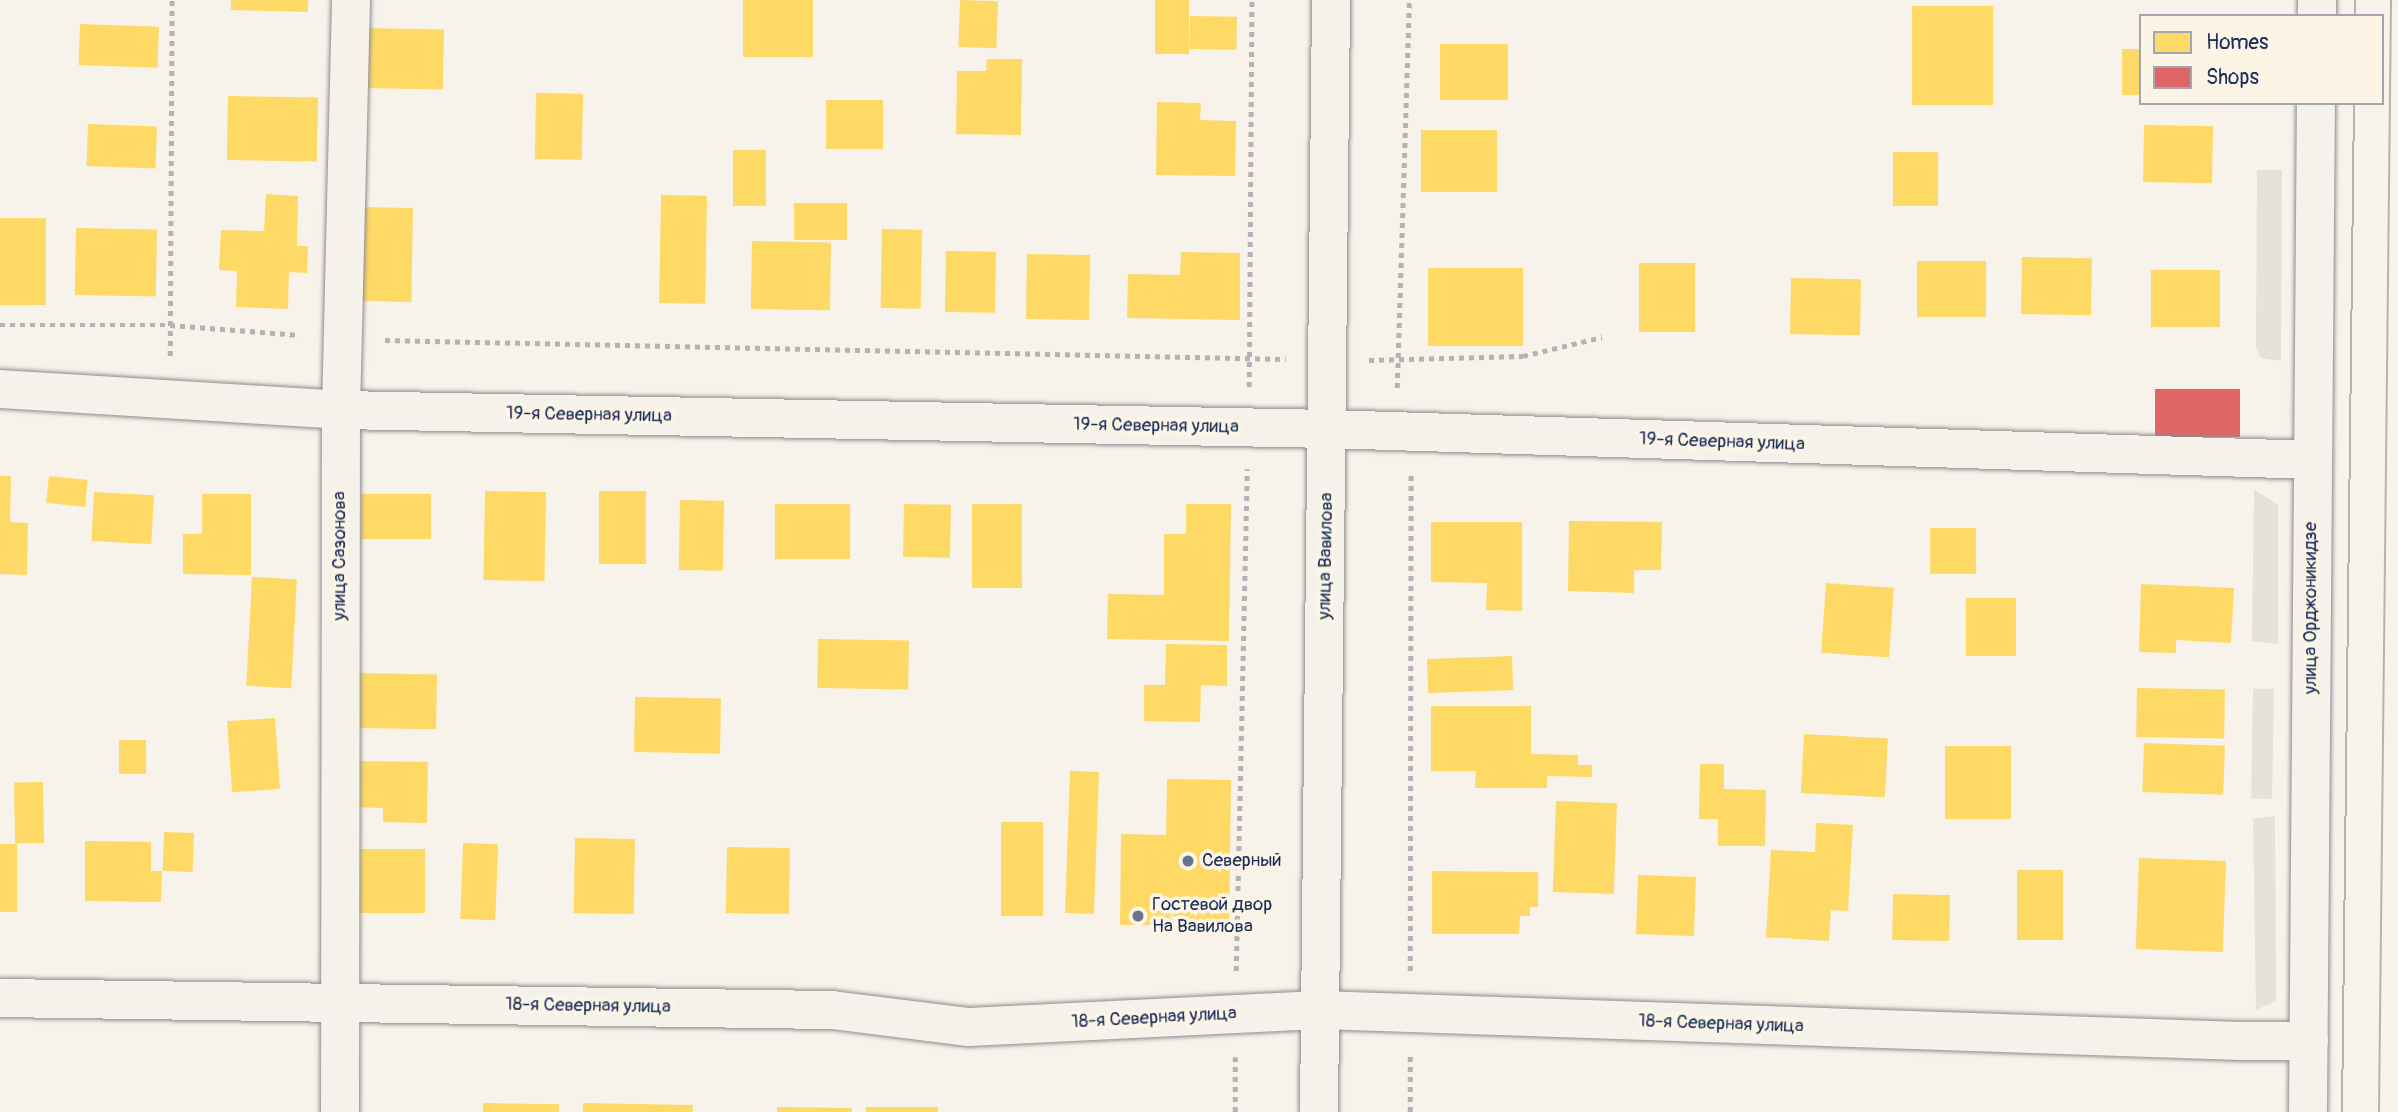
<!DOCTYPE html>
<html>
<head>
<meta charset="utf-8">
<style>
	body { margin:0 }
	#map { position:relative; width:2398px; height:1112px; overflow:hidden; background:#f7f3ea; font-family:Pangolin,sans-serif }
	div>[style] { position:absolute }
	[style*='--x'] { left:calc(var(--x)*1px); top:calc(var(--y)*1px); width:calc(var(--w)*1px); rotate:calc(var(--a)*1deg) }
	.green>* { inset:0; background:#e6e2db; transform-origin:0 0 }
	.homes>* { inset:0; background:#ffd966; transform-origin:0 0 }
	.shops>* { inset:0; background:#e06666; transform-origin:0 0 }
	.path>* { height:4.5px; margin-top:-2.25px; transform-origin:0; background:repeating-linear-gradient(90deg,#b2b3b4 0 5px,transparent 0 10px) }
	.roads { filter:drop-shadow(0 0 2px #8a8c91) drop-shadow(0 0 2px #8a8c91) }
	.minor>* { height:38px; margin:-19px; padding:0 19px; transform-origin:19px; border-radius:19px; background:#f5f2ec }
	.major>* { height:38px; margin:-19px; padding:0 19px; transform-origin:19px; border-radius:19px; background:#f5f2ec }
	.tram>* { height:2px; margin:-1px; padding:0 1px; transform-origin:1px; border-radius:1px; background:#b2b3b4 }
	.dots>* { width:19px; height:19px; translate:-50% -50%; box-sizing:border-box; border:4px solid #fcf5e5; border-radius:50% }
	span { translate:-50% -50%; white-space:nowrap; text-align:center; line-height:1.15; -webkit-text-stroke:7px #fcf5e5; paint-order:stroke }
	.street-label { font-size:19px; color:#1b2f5e }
	.poi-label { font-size:19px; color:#1b2f5e }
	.left { translate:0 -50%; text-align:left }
	.legend { position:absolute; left:2139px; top:14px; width:245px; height:91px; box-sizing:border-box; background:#fcf5e5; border:2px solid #a2a6af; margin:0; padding:9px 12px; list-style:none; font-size:21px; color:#1b2f5e }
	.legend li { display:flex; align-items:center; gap:14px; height:35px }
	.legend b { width:35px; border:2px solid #a2a6af }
</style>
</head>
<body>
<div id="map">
	<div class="green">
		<i style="clip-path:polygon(2257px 170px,2282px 170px,2281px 361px,2261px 358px,2256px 348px)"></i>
		<i style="clip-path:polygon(2254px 489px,2278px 505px,2278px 644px,2252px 641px)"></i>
		<i style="left:2274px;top:689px;width:110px;height:21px;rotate:91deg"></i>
		<i style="clip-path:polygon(2275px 816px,2276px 1001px,2256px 1010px,2253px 819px)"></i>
	</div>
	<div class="homes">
		<i style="clip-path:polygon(231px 0,308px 0,308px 12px,231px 10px)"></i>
		<i style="left:743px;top:0;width:70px;height:57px"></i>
		<i style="left:960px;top:0;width:38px;height:47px;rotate:2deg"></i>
		<i style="left:1155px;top:0;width:34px;height:54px"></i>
		<i style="left:1912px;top:6px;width:81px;height:99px"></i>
		<i style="left:1190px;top:16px;width:47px;height:33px;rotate:1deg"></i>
		<i style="left:80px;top:24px;width:79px;height:41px;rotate:2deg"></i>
		<i style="left:362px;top:28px;width:82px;height:60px;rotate:1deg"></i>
		<i style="left:1508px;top:44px;width:56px;height:68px;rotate:90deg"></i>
		<i style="left:2122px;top:49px;width:19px;height:46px"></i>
		<i style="clip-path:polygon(987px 59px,1022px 59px,1021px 135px,956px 134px,957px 71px,986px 71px)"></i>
		<i style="left:536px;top:93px;width:47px;height:66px;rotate:1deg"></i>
		<i style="left:228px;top:96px;width:90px;height:64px;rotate:1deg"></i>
		<i style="left:826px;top:100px;width:57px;height:49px"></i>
		<i style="clip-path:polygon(1157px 102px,1201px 103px,1200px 120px,1236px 121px,1235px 176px,1156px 175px)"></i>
		<i style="left:88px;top:124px;width:69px;height:42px;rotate:2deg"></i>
		<i style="left:2144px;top:125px;width:69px;height:57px;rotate:1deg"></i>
		<i style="left:1421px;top:130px;width:76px;height:62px"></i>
		<i style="left:733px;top:150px;width:33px;height:56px"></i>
		<i style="left:1893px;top:152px;width:45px;height:54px"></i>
		<i style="clip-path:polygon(266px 194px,298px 196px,297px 246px,308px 246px,307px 273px,289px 272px,288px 309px,236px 307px,237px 271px,219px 270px,221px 230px,264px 231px)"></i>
		<i style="left:661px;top:195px;width:46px;height:108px;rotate:1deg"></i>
		<i style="left:794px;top:203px;width:53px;height:37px"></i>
		<i style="left:362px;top:207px;width:51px;height:94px;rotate:1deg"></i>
		<i style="left:0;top:218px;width:46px;height:87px"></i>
		<i style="left:76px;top:228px;width:81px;height:67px;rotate:1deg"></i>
		<i style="left:882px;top:229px;width:40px;height:79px;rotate:1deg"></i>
		<i style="left:752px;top:241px;width:79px;height:68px;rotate:1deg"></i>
		<i style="left:946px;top:251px;width:50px;height:61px;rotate:1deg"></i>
		<i style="clip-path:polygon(1181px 252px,1240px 253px,1240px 320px,1127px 318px,1128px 274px,1180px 275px)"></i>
		<i style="left:1027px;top:254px;width:63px;height:65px;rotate:1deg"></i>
		<i style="left:2022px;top:257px;width:70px;height:57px;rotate:1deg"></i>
		<i style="left:1917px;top:261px;width:69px;height:56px"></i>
		<i style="left:1639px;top:263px;width:56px;height:69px"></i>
		<i style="left:1428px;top:268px;width:95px;height:78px"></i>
		<i style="left:2151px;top:270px;width:69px;height:57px"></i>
		<i style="left:1791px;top:278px;width:70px;height:56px;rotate:1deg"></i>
		<i style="clip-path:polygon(0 476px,11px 476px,10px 522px,28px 523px,27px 575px,0 574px)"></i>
		<i style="left:49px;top:476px;width:39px;height:27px;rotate:6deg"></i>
		<i style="left:485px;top:491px;width:61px;height:89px;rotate:1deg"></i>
		<i style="left:599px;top:491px;width:47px;height:73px"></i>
		<i style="left:94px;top:492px;width:60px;height:49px;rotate:3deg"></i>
		<i style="clip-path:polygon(202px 494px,251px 494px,251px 575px,183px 574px,183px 534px,202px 534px)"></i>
		<i style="left:361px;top:494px;width:70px;height:45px"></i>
		<i style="left:680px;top:500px;width:44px;height:70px;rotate:1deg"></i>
		<i style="left:775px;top:504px;width:75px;height:55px"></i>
		<i style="left:904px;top:504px;width:47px;height:53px;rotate:1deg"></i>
		<i style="left:972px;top:504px;width:50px;height:84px"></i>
		<i style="clip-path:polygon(1186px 504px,1231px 504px,1229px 641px,1107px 639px,1108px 594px,1164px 595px,1164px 534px,1186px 534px)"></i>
		<i style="clip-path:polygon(1569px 521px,1662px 522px,1661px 570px,1634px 570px,1634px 593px,1568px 591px)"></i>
		<i style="clip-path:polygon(1431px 522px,1522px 522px,1522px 611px,1486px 610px,1487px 583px,1431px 582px)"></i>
		<i style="left:1930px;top:528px;width:46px;height:46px"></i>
		<i style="left:252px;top:577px;width:45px;height:109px;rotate:3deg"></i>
		<i style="left:1826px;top:583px;width:68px;height:70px;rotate:4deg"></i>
		<i style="clip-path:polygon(2141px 584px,2234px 588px,2231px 643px,2176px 640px,2176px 653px,2139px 652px)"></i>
		<i style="left:1966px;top:598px;width:50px;height:58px"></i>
		<i style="left:818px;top:639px;width:91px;height:49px;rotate:1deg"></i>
		<i style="clip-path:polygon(1166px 644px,1227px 645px,1227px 686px,1201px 685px,1200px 722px,1144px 721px,1144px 685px,1165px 685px)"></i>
		<i style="left:1512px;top:656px;width:34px;height:85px;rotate:88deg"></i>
		<i style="left:358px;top:673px;width:79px;height:55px;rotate:1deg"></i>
		<i style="left:2137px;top:688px;width:88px;height:49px;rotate:1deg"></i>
		<i style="left:635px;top:697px;width:86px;height:55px;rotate:1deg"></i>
		<i style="clip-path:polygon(1431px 706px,1531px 706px,1531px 754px,1578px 755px,1578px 765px,1592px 765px,1592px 777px,1547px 776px,1547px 788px,1475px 788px,1476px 771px,1431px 771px)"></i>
		<i style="left:275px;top:718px;width:71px;height:48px;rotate:86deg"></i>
		<i style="left:1804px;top:734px;width:84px;height:59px;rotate:3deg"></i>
		<i style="left:119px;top:740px;width:27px;height:34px"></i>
		<i style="left:2144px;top:743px;width:81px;height:49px;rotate:2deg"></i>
		<i style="left:1945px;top:746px;width:66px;height:73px"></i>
		<i style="clip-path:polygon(354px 761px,428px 762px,427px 823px,383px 822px,383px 808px,353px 807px)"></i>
		<i style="clip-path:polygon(1700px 764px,1724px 764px,1724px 789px,1766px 790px,1765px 846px,1718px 846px,1718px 819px,1699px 819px)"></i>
		<i style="left:1070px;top:771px;width:29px;height:142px;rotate:2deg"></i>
		<i style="clip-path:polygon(1167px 779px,1231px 780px,1229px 926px,1120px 925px,1121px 834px,1166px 835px)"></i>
		<i style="left:43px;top:782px;width:61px;height:29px;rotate:89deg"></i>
		<i style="left:1556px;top:801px;width:61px;height:91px;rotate:2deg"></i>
		<i style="left:1001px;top:822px;width:42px;height:94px"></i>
		<i style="clip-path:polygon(1816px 823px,1853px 825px,1848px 911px,1831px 910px,1829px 941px,1766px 937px,1771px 850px,1815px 852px)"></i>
		<i style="left:164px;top:832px;width:30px;height:39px;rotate:2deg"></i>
		<i style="left:575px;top:838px;width:60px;height:75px;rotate:1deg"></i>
		<i style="clip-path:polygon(85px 841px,151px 842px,151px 871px,162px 871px,161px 902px,85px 901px)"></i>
		<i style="left:463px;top:843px;width:35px;height:76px;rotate:2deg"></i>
		<i style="left:0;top:844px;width:17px;height:68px"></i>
		<i style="left:727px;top:847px;width:63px;height:66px;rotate:1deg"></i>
		<i style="left:353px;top:849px;width:72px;height:64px"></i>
		<i style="left:2139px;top:858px;width:87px;height:91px;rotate:2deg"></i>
		<i style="left:2017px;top:870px;width:46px;height:70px"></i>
		<i style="clip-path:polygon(1432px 871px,1538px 872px,1538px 907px,1530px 907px,1530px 916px,1520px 916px,1519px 934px,1432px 934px)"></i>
		<i style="left:1638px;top:875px;width:58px;height:59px;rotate:2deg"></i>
		<i style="left:1893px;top:894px;width:57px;height:46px;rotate:1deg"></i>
		<i style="left:483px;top:1103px;width:76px;height:9px;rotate:1deg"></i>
		<i style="left:583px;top:1103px;width:110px;height:9px;rotate:1deg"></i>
		<i style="clip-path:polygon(777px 1107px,852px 1108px,852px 1112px,777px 1112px)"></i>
		<i style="left:866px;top:1107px;width:72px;height:5px"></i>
	</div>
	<div class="shops">
		<i style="left:2155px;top:389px;width:85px;height:48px"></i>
	</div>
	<div class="path">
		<i style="--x:0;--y:325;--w:170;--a:0"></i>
		<i style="--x:170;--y:325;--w:130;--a:4.4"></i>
		<i style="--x:385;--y:340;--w:901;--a:1.21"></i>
		<i style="--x:170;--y:356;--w:356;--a:-89.7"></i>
		<i style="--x:1369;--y:360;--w:154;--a:-1.5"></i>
		<i style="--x:1523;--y:356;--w:81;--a:-13.5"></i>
		<i style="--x:1249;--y:387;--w:387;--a:-89.6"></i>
		<i style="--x:1397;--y:388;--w:388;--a:-88.2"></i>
		<i style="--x:1236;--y:971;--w:502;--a:-88.74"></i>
		<i style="--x:1410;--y:971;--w:499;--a:-89.9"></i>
		<i style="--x:1235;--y:1112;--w:55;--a:-90"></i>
		<i style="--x:1410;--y:1112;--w:59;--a:-90"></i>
	</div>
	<div class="roads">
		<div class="minor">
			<i style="--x:0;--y:389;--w:342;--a:3.5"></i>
			<i style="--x:341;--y:410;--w:986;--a:1.1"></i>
			<i style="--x:1327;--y:429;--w:985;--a:1.8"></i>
			<i style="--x:0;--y:998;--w:832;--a:0.83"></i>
			<i style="--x:832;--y:1010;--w:138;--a:7.1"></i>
			<i style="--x:969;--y:1027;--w:350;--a:-2.8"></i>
			<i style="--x:1319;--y:1010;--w:922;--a:1.93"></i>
			<i style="--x:2240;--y:1041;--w:69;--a:0"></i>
			<i style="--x:340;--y:1112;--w:702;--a:-89.92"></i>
			<i style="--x:341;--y:410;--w:410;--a:-88.6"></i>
			<i style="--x:1319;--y:1112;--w:1112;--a:-89.38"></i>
		</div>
		<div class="major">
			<i style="--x:2317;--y:16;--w:16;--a:-90"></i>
			<i style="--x:2308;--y:1112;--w:1009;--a:-89.55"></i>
		</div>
	</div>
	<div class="tram">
		<i style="--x:2355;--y:16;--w:16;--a:-90"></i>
		<i style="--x:2342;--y:1112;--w:1009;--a:-89.32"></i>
		<i style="--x:2379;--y:1112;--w:1112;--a:-89.38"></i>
	</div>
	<div class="dots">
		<i style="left:1188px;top:861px;background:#68748f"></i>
		<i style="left:1138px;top:916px;background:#68748f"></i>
	</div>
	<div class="street-label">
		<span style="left:589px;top:415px;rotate:1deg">19-я Северная улица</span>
		<span style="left:1156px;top:426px;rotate:1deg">19-я Северная улица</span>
		<span style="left:1722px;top:442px;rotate:2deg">19-я Северная улица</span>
		<span style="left:340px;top:556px;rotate:-90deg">улица Сазонова</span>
		<span style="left:1326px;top:556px;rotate:-89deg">улица Вавилова</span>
		<span style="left:2311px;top:608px;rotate:-90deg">улица Орджоникидзе</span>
		<span style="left:588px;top:1006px;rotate:1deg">18-я Северная улица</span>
		<span style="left:1154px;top:1018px;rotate:-3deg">18-я Северная улица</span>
		<span style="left:1721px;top:1024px;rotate:2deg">18-я Северная улица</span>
	</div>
	<div class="poi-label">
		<span class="left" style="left:1202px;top:861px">Северный</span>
		<span class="left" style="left:1152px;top:916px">Гостевой двор<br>На Вавилова</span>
	</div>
	<ul class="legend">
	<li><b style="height:19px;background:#ffd966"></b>Homes</li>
	<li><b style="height:19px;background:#e06666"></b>Shops</li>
	</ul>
</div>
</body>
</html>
